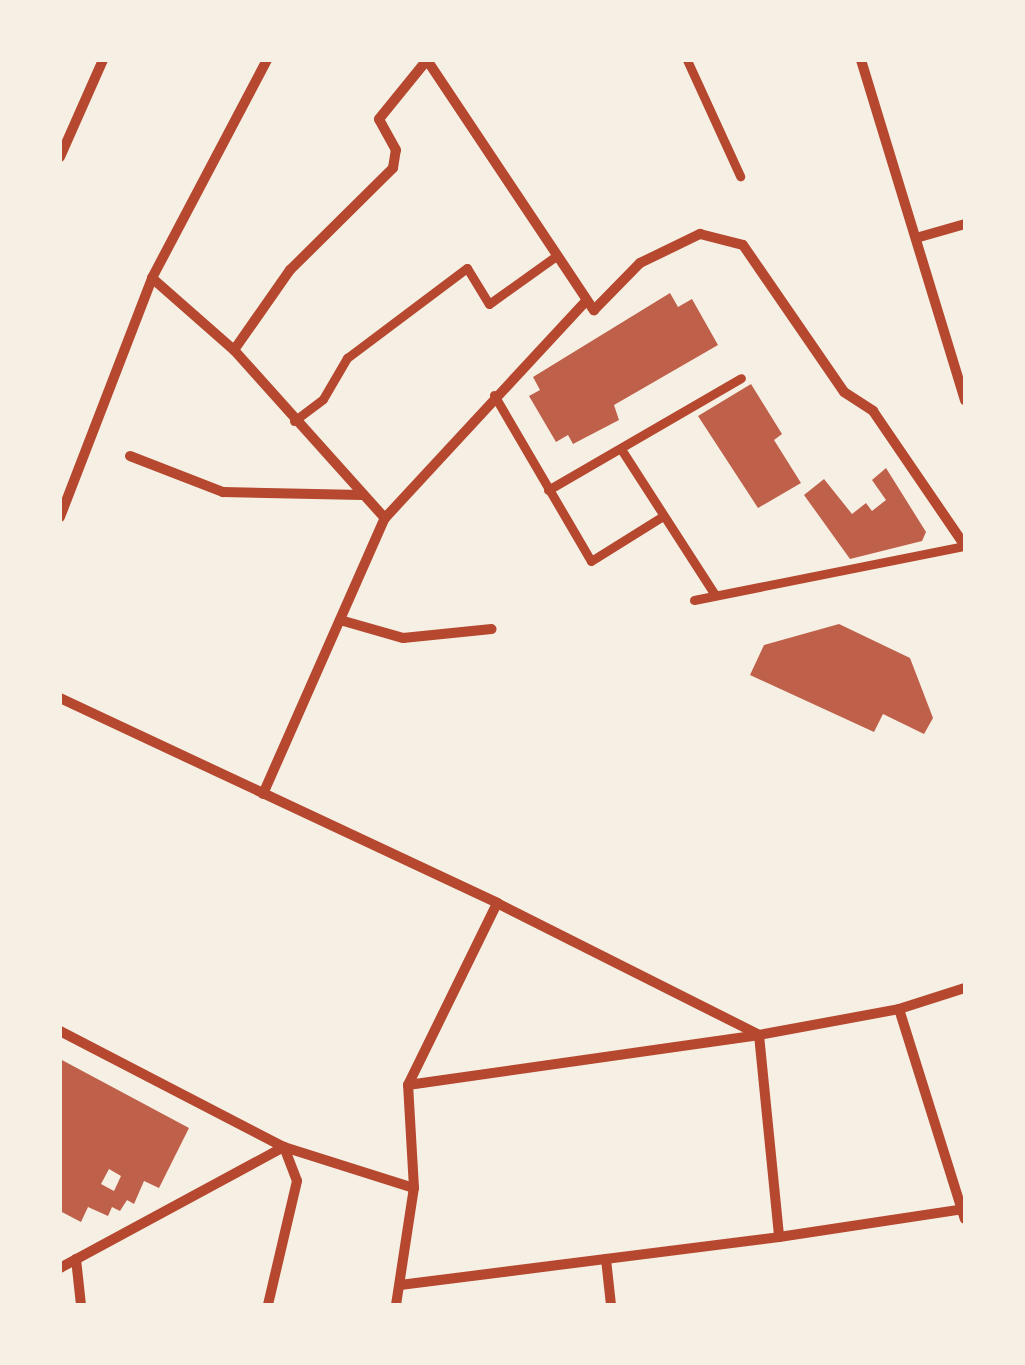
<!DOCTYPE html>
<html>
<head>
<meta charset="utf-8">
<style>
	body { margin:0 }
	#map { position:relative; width:1025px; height:1365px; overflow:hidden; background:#f6efe4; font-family:Karla,sans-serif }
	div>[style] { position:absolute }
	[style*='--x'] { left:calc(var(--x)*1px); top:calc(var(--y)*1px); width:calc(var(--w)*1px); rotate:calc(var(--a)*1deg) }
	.building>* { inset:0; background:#bf614a }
	.pedestrian>* { height:9px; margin:-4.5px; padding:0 4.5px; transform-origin:4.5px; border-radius:4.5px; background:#b5482f }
	.minor>* { height:10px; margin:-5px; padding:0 5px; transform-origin:5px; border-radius:5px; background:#b5482f }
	span { translate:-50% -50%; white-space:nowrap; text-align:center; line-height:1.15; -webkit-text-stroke:10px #f6efe4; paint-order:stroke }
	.frame { position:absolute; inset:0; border:62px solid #f6efe4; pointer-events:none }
</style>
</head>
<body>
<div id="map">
	<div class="building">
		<i style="clip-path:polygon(670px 293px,678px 307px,692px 299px,718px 345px,614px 405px,619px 420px,573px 444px,568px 435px,556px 442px,529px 396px,540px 390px,533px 377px)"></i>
		<i style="clip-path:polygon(751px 384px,782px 434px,774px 440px,801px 483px,758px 508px,698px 416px)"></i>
		<i style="clip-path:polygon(886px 468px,926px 532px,922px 541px,850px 559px,804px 495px,824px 479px,852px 514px,866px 503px,872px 511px,886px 500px,872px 480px)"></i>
		<i style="clip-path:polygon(839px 624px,910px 658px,933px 718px,924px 734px,883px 714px,874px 732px,750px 675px,764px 645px)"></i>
		<i style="clip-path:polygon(evenodd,60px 1059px,189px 1128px,159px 1188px,144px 1181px,134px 1204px,127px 1200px,120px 1211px,112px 1207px,108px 1216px,88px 1207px,81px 1222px,60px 1211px,60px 1059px,109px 1169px,121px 1176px,114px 1191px,101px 1184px,109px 1169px)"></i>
	</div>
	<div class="pedestrian">
		<i style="--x:687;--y:60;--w:128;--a:65.4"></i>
		<i style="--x:494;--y:395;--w:192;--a:59.7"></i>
		<i style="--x:591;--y:561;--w:85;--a:-32"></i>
		<i style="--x:294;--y:421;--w:36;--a:-37"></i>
		<i style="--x:323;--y:399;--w:48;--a:-59.7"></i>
		<i style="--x:347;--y:358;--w:150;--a:-36.9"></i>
		<i style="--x:467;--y:268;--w:42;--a:58.6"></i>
		<i style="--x:489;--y:304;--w:82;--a:-35.6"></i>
		<i style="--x:621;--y:449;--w:174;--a:57.2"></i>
		<i style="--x:548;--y:490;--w:223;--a:-30.1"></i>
		<i style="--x:694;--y:600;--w:276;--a:-11.3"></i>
	</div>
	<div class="minor">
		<i style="--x:427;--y:60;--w:301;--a:56.3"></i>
		<i style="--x:594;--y:310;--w:66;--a:-45.6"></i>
		<i style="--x:640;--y:263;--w:67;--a:-25.8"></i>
		<i style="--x:700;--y:234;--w:44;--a:14.3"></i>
		<i style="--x:743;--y:245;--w:178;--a:55.5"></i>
		<i style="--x:844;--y:392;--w:35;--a:33"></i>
		<i style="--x:873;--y:411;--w:163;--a:55.7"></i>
		<i style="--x:861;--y:60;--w:356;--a:73"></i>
		<i style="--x:60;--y:157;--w:106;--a:-66.1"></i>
		<i style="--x:916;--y:238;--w:51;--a:-15.9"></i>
		<i style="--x:152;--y:278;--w:109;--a:41.3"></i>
		<i style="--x:234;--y:350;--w:226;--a:48.1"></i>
		<i style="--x:234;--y:350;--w:98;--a:-55"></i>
		<i style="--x:290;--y:270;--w:145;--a:-44.7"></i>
		<i style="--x:393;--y:168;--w:18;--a:-81"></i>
		<i style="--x:396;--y:150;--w:35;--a:-119"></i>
		<i style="--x:379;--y:119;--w:76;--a:-50.9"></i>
		<i style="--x:130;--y:456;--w:100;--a:21.2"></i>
		<i style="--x:223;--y:492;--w:139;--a:1.2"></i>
		<i style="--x:60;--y:517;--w:256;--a:-68.9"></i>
		<i style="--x:152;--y:278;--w:246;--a:-62.2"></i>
		<i style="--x:340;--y:620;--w:66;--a:15.9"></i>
		<i style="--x:403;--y:638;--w:89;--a:-5.8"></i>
		<i style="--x:60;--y:698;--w:483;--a:25.1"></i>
		<i style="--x:497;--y:903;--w:293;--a:26.7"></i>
		<i style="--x:263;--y:794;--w:302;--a:-66.2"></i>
		<i style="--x:385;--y:518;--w:294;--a:-47.2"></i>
		<i style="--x:899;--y:1009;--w:220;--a:72.6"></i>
		<i style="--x:60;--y:1031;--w:252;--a:27.4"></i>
		<i style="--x:284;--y:1147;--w:136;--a:17.5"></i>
		<i style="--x:759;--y:1035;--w:203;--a:84.3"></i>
		<i style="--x:408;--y:1085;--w:355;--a:-8.1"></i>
		<i style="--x:759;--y:1035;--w:142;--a:-10.5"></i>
		<i style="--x:899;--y:1009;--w:69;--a:-17.7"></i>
		<i style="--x:76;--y:1259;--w:46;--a:83.8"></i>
		<i style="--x:606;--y:1259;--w:46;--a:83.8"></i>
		<i style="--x:60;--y:1268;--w:255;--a:-28.4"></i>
		<i style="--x:284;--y:1147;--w:36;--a:69"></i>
		<i style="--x:297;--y:1181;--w:127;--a:103.2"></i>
		<i style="--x:400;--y:1285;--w:382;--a:-7.2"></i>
		<i style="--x:779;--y:1237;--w:188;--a:-8.6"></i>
		<i style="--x:396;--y:1305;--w:118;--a:-81.3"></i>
		<i style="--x:414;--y:1188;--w:103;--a:-93.3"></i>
		<i style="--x:408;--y:1085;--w:203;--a:-63.9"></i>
	</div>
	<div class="frame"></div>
</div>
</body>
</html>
